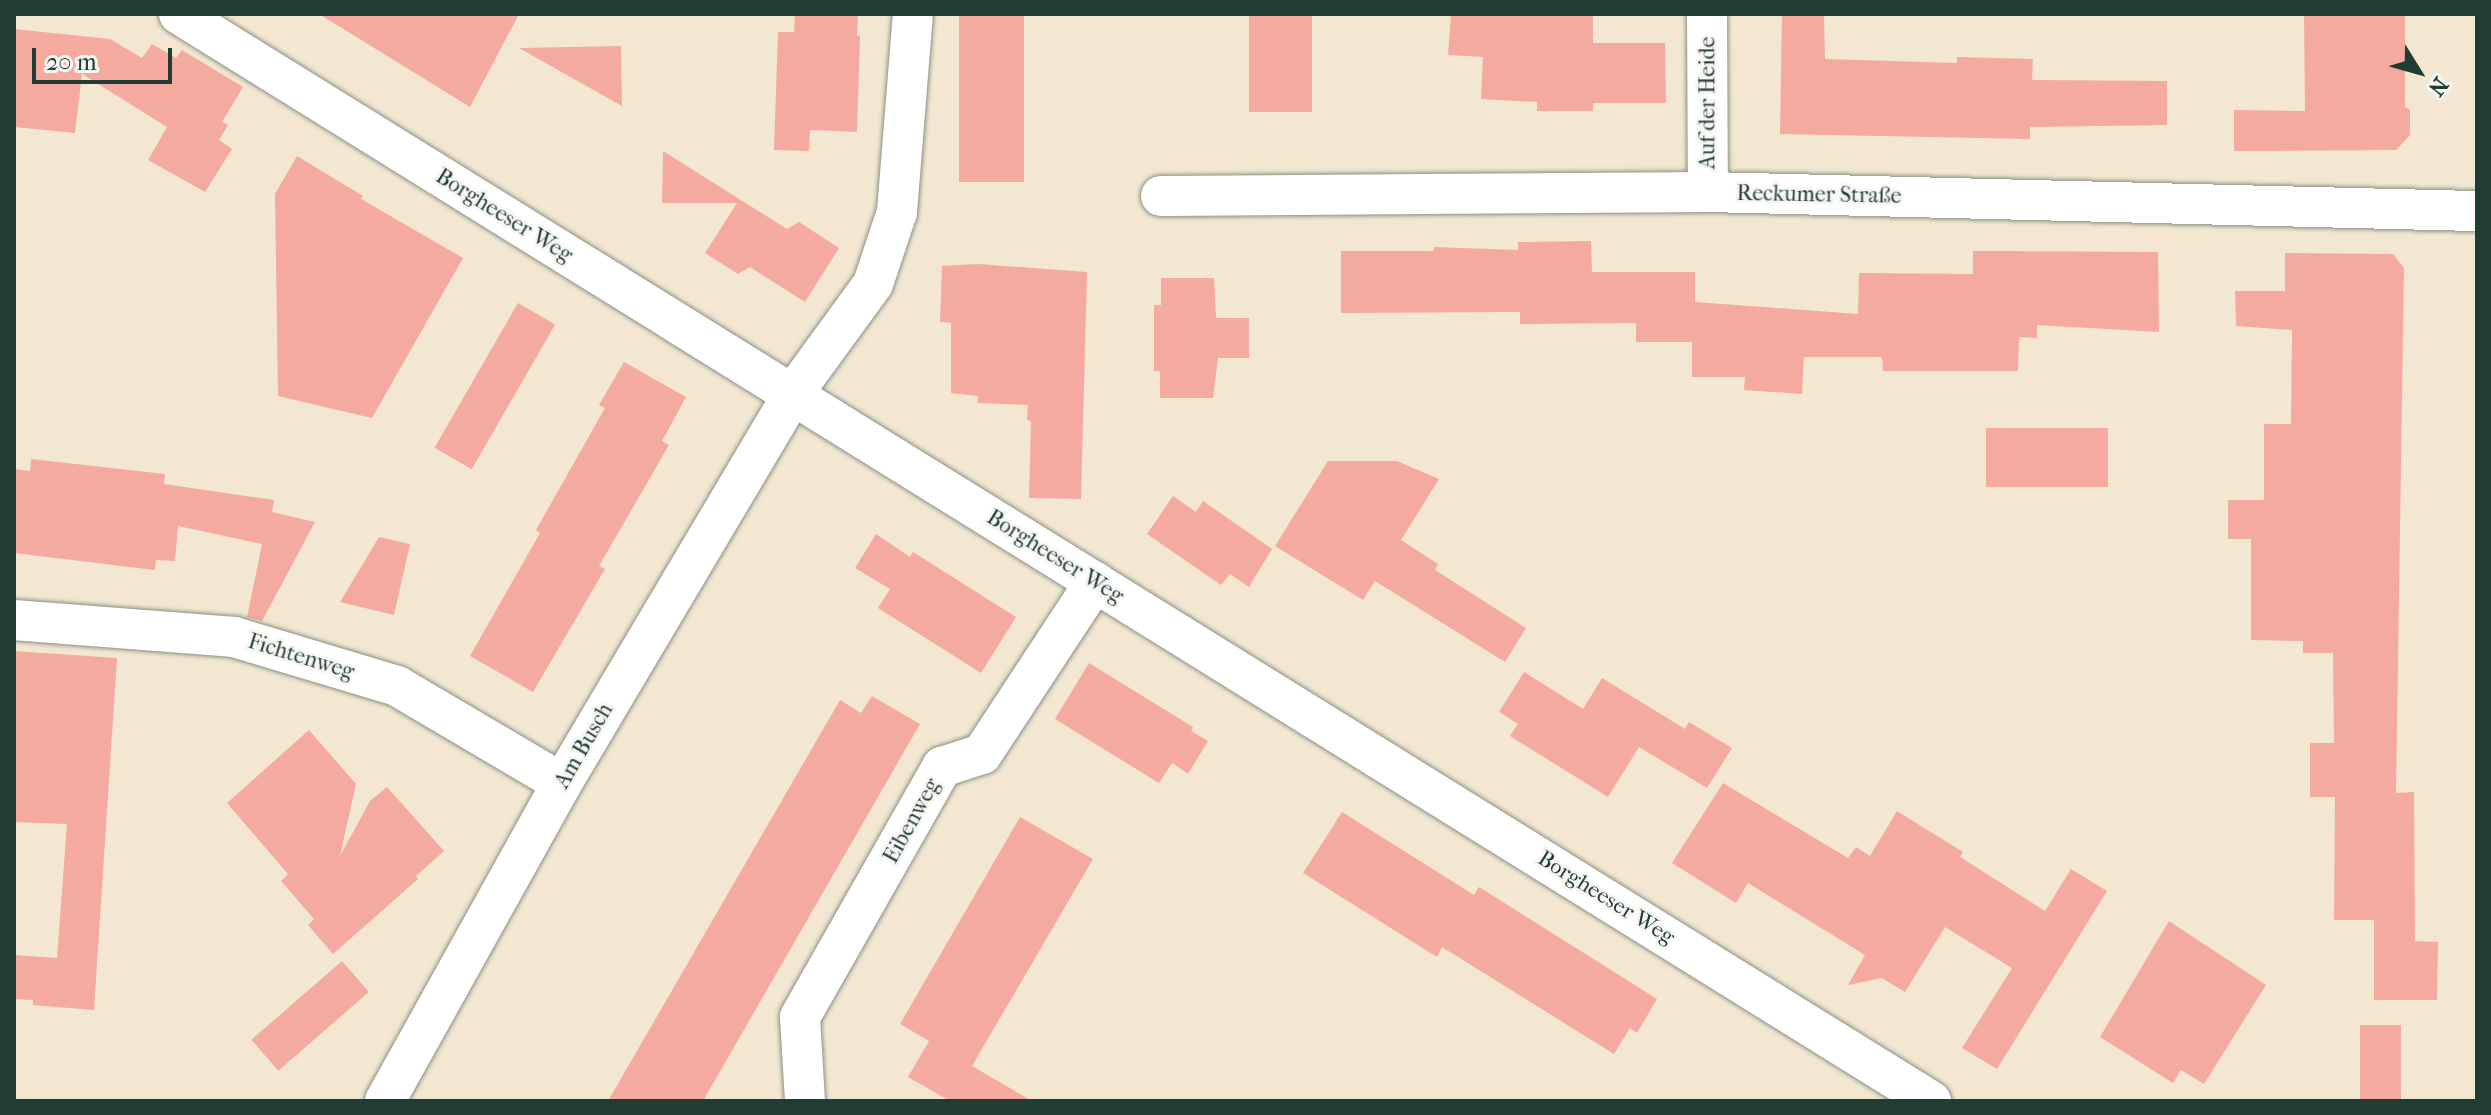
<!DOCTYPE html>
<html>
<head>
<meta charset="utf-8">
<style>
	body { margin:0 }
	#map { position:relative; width:2491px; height:1115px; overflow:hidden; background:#f3e7d2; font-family:"IM FELL French Canon",serif }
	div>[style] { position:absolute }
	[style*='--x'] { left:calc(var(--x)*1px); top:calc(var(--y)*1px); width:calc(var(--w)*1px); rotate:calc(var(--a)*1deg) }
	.building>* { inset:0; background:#f4aa9e; transform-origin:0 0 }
	.roads { filter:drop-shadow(0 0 2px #899283) drop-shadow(0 0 2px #899283) }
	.street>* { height:40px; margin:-20px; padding:0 20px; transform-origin:20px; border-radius:20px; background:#fff }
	span { translate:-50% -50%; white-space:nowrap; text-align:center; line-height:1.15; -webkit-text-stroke:6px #f6f6f2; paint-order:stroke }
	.street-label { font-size:22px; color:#1f3d34 }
	.frame { position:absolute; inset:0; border:16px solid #1f3d34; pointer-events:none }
	.north { position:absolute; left:2379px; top:32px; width:80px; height:80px; -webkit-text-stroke:6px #f6f6f2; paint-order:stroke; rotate:127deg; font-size:22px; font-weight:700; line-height:32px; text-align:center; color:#1f3d34 }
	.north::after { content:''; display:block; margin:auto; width:28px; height:36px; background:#1f3d34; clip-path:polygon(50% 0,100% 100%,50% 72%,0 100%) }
	.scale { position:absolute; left:32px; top:48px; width:140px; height:36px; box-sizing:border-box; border:4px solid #1f3d34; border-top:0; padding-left:10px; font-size:24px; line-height:28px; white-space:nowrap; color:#1f3d34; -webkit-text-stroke:6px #f6f6f2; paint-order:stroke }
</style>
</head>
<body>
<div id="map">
	<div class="building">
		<i style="clip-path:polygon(319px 14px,519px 14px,470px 107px)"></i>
		<i style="clip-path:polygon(795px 14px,858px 15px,857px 36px,860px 36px,857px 132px,810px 130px,809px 151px,774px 150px,778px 32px,794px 32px)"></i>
		<i style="left:959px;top:14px;width:65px;height:168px"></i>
		<i style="left:1249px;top:14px;width:63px;height:98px"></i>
		<i style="clip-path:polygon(1451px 14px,1593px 14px,1593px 43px,1665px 43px,1666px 103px,1593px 103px,1593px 111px,1537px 111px,1537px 102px,1481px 99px,1483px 57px,1448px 55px)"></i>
		<i style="clip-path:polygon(1782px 14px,1824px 14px,1825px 59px,1957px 63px,1957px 57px,2033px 59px,2032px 80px,2167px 81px,2167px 125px,2030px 127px,2030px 139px,1780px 134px)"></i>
		<i style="clip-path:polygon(2304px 14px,2405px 14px,2405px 107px,2410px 110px,2410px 135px,2396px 150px,2234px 151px,2234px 110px,2305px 111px)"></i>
		<i style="clip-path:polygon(14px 29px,110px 39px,142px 58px,152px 44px,176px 58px,182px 50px,243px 87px,222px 122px,228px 125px,219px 140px,232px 149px,205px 192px,148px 160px,167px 127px,82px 74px,75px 133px,14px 127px)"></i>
		<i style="clip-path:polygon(621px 46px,622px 106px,519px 48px)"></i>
		<i style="clip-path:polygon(663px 151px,787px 229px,799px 222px,839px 248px,805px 302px,750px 267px,738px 274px,705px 253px,737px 203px,662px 203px)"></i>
		<i style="clip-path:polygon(297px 156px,363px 196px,361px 199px,463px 258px,372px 418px,278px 396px,275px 194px)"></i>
		<i style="clip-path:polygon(1591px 241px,1592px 272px,1695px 272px,1695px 302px,1858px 314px,1859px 273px,1973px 274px,1973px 251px,2158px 252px,2159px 332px,2037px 325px,2037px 338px,2019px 337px,2018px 371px,1883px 371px,1882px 357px,1804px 357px,1802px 394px,1744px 390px,1745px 377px,1692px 377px,1692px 342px,1636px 342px,1636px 323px,1520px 324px,1520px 312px,1341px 313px,1341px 251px,1434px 251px,1434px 247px,1518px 250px,1518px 242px)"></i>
		<i style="clip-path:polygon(2285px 253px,2393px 254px,2404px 268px,2396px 793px,2414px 792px,2415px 941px,2438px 942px,2437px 1000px,2374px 1000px,2374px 920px,2334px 920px,2335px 797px,2310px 797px,2310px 743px,2334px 743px,2333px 653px,2303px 653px,2303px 641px,2251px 640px,2251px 539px,2228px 539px,2228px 500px,2264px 500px,2264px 424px,2291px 424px,2292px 330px,2236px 326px,2235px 291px,2285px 291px)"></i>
		<i style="clip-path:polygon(978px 264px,1087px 272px,1081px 499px,1029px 498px,1031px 421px,1027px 420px,1028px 405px,978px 403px,978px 396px,951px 393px,951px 323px,940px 322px,942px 266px)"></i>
		<i style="clip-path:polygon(1161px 278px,1214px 278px,1216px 318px,1249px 318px,1249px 358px,1218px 358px,1213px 398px,1160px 398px,1160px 371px,1154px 371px,1154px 305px,1161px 305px)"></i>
		<i style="left:518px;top:303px;width:43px;height:167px;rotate:30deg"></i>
		<i style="clip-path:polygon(624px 362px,686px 397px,662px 441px,669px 445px,599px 566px,605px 569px,533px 692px,470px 656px,540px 533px,536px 530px,605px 408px,599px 405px)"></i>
		<i style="left:1986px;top:428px;width:122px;height:59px"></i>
		<i style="clip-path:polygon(31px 459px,165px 474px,164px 484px,274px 500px,272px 512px,315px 522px,262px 621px,247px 617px,262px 544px,178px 526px,175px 561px,156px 560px,155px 570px,14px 553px,14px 469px,30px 471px)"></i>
		<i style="clip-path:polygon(1328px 461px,1397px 461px,1439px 479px,1401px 540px,1438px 564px,1435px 570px,1526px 628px,1505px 662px,1375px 581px,1363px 600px,1275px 546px)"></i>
		<i style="clip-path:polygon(1173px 496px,1196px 512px,1203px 501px,1272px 549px,1249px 587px,1230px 574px,1221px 585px,1147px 534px)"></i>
		<i style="clip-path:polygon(876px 534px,910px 557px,913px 552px,1016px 617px,981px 673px,878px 608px,890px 589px,855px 568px)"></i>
		<i style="clip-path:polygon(379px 537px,410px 544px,394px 615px,340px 602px)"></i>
		<i style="clip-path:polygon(14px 651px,117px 658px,94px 1010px,33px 1005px,33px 1000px,14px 999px,14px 955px,57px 958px,67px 824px,14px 822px)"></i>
		<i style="clip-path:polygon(1089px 663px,1193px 727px,1191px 731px,1208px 741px,1188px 774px,1172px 763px,1159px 783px,1055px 719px)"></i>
		<i style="clip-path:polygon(1524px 672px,1583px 709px,1602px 678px,1685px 729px,1689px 722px,1732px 748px,1707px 788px,1639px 747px,1608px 797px,1510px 736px,1518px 724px,1499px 712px)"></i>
		<i style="clip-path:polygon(872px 696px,920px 724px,703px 1101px,608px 1101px,840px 700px,861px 713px)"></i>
		<i style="clip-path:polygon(309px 730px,356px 784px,340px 856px,370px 801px,387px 787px,444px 851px,416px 876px,418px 879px,333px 954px,308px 925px,314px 919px,281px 881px,288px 874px,227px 803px)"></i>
		<i style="clip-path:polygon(1723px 783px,1848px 858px,1856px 847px,1870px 856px,1897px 811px,1963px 852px,1960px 857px,2045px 911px,2071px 869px,2107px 891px,1997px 1069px,1962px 1048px,2012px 968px,1945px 927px,1905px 992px,1882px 978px,1848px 985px,1865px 955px,1748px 883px,1736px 903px,1672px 863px)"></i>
		<i style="clip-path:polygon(1342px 812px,1474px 895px,1479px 887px,1657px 999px,1637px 1033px,1630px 1028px,1614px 1054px,1442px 947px,1437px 957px,1303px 873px)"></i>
		<i style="clip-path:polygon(1020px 817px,1093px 859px,972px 1066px,1032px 1101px,950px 1101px,908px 1077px,929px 1041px,900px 1024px)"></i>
		<i style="clip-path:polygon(2169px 921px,2266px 985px,2204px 1084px,2181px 1070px,2173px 1083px,2100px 1037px)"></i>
		<i style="left:342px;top:961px;width:41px;height:120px;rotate:49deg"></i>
		<i style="left:2360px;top:1025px;width:41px;height:76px"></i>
	</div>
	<div class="roads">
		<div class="street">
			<i style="--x:179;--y:14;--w:2062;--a:31.82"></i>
			<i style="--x:1707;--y:14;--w:178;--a:89.7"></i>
			<i style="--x:1161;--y:196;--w:547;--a:-0.42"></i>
			<i style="--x:1708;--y:192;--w:769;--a:1.42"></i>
			<i style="--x:14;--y:620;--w:221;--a:4.4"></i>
			<i style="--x:234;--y:637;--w:170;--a:16.7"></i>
			<i style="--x:397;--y:686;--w:191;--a:30.5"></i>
			<i style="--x:385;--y:1101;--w:364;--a:-60.9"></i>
			<i style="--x:562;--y:783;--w:451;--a:-59.3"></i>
			<i style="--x:792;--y:395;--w:137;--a:-53.9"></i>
			<i style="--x:873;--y:284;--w:76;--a:-71.6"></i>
			<i style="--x:897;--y:212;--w:199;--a:-85.4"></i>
			<i style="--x:805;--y:1101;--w:84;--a:-93.4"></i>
			<i style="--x:800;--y:1017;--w:288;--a:-60.4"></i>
			<i style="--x:942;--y:767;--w:42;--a:-18"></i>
			<i style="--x:982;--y:754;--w:206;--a:-56.7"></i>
		</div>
	</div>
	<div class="street-label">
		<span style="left:1708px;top:103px;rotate:-90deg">Auf der Heide</span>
		<span style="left:1819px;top:195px;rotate:1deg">Reckumer Straße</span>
		<span style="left:504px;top:216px;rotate:32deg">Borgheeser Weg</span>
		<span style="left:1055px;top:557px;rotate:32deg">Borgheeser Weg</span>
		<span style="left:301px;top:657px;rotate:17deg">Fichtenweg</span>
		<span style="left:584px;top:746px;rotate:-60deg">Am Busch</span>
		<span style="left:912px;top:821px;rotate:-61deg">Eibenweg</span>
		<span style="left:1606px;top:898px;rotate:32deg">Borgheeser Weg</span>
	</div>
	<div class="frame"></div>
	<div class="north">N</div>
	<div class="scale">20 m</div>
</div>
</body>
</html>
